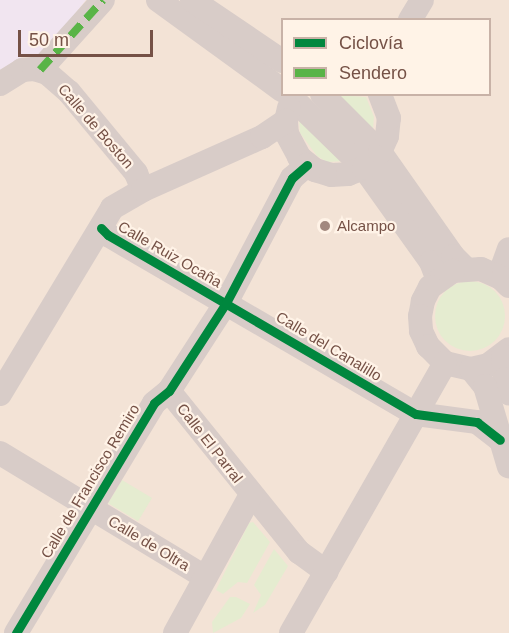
<!DOCTYPE html>
<html>
<head>
<meta charset="utf-8">
<style>
	body { margin:0 }
	#map { position:relative; width:509px; height:633px; overflow:hidden; background:#f7eee6; font-family:Helvetica,sans-serif }
	div>[style] { position:absolute }
	[style*='--x'] { left:calc(var(--x)*1px); top:calc(var(--y)*1px); width:calc(var(--w)*1px); rotate:calc(var(--a)*1deg) }
	.residential>* { inset:0; background:#f3e3d6 }
	.education>* { inset:0; background:#f1e5f0 }
	.green>* { inset:0; background:#e5ecd0; transform-origin:0 0 }
	.round { border-radius:50% }
	.minor>* { height:24px; margin:-12px; padding:0 12px; transform-origin:12px; border-radius:12px; background:#d8ccc8 }
	.quiet>* { height:8px; margin-top:-4px; transform-origin:0; background:repeating-linear-gradient(90deg,#59b447 0 15px,transparent 0 23px) }
	.cycleway>* { height:9px; margin:-4.5px; padding:0 4.5px; transform-origin:4.5px; border-radius:4.5px; background:#00873e }
	.dots>* { width:16px; height:16px; translate:-50% -50%; box-sizing:border-box; border:3px solid #fff3e7; border-radius:50% }
	span { translate:-50% -50%; white-space:nowrap; text-align:center; line-height:1.15; -webkit-text-stroke:4.5px #fff3e7; paint-order:stroke }
	.street-label { font-size:15px; color:#755146 }
	.poi-label { font-size:15px; color:#755146 }
	.left { translate:0 -50%; text-align:left }
	.legend { position:absolute; left:281px; top:18px; width:210px; height:78px; box-sizing:border-box; background:#fff3e7; border:2px solid #c8b2a7; margin:0; padding:8px 10px; list-style:none; font-size:18px; color:#755146 }
	.legend li { display:flex; align-items:center; gap:12px; height:30px }
	.legend b { width:30px; border:2px solid #c8b2a7 }
	.scale { position:absolute; left:18px; top:30px; width:135px; height:27px; box-sizing:border-box; border:3px solid #755146; border-top:0; padding-left:8px; font-size:18px; line-height:21px; white-space:nowrap; color:#755146; -webkit-text-stroke:4px #fff3e7; paint-order:stroke }
</style>
</head>
<body>
<div id="map">
	<div class="residential">
		<i style="clip-path:polygon(evenodd,0 0,509px 0,509px 633px,0 633px,0 0,282px 20px,490px 20px,490px 94px,282px 94px,282px 20px)"></i>
	</div>
	<div class="education">
		<i style="clip-path:polygon(0 0,86px 0,41px 56px,25px 55px,0 70px)"></i>
	</div>
	<div class="green">
		<i style="clip-path:polygon(337px 95px,366px 97px,374px 117px,373px 129px)"></i>
		<i style="clip-path:polygon(299px 117px,344px 161px,327px 162px,317px 156px,300px 133px)"></i>
		<i class="round" style="left:435px;top:281px;width:70px;height:70px"></i>
		<i style="left:122px;top:480px;width:35px;height:27px;rotate:31deg"></i>
		<i style="clip-path:polygon(253px 522px,270px 542px,247px 583px,238px 582px,223px 594px,216px 590px,249px 523px)"></i>
		<i style="clip-path:polygon(274px 549px,288px 566px,265px 605px,253px 613px,261px 595px,254px 585px)"></i>
		<i style="clip-path:polygon(230px 597px,236px 597px,250px 604px,241px 618px,213px 633px,212px 622px)"></i>
	</div>
	<div class="minor">
		<i style="--x:158;--y:0;--w:153;--a:36"></i>
		<i style="--x:192;--y:0;--w:109;--a:34.1"></i>
		<i style="--x:410;--y:20;--w:23;--a:-59"></i>
		<i style="--x:40;--y:70;--w:94;--a:-48"></i>
		<i style="--x:0;--y:84;--w:26;--a:-32"></i>
		<i style="--x:22;--y:70;--w:12;--a:-5"></i>
		<i style="--x:34;--y:69;--w:14;--a:17"></i>
		<i style="--x:47;--y:73;--w:29;--a:41"></i>
		<i style="--x:69;--y:92;--w:105;--a:50.4"></i>
		<i style="--x:136;--y:173;--w:18;--a:68"></i>
		<i style="--x:288;--y:94;--w:106;--a:44.2"></i>
		<i style="--x:364;--y:168;--w:115;--a:54.5"></i>
		<i style="--x:431;--y:262;--w:19;--a:69"></i>
		<i style="--x:322;--y:94;--w:82;--a:45"></i>
		<i style="--x:380;--y:152;--w:127;--a:54.9"></i>
		<i style="--x:453;--y:256;--w:17;--a:45"></i>
		<i style="--x:289;--y:108;--w:13;--a:103"></i>
		<i style="--x:286;--y:121;--w:13;--a:86"></i>
		<i style="--x:287;--y:134;--w:26;--a:62"></i>
		<i style="--x:299;--y:157;--w:21;--a:39"></i>
		<i style="--x:315;--y:170;--w:17;--a:17"></i>
		<i style="--x:331;--y:175;--w:17;--a:-3"></i>
		<i style="--x:348;--y:174;--w:17;--a:-21"></i>
		<i style="--x:364;--y:168;--w:23;--a:-45"></i>
		<i style="--x:380;--y:152;--w:17;--a:-66"></i>
		<i style="--x:387;--y:136;--w:18;--a:-84"></i>
		<i style="--x:389;--y:118;--w:26;--a:-111"></i>
		<i style="--x:101;--y:228;--w:10;--a:45"></i>
		<i style="--x:108;--y:235;--w:356;--a:30.2"></i>
		<i style="--x:416;--y:414;--w:62;--a:7.5"></i>
		<i style="--x:477;--y:422;--w:29;--a:38"></i>
		<i style="--x:501;--y:278;--w:10;--a:-84"></i>
		<i style="--x:502;--y:268;--w:20;--a:-70"></i>
		<i style="--x:509;--y:286;--w:11;--a:-135"></i>
		<i style="--x:501;--y:278;--w:22;--a:-156"></i>
		<i style="--x:481;--y:269;--w:28;--a:176"></i>
		<i style="--x:453;--y:271;--w:28;--a:145"></i>
		<i style="--x:430;--y:287;--w:16;--a:117"></i>
		<i style="--x:423;--y:301;--w:15;--a:101"></i>
		<i style="--x:420;--y:316;--w:15;--a:86"></i>
		<i style="--x:421;--y:331;--w:17;--a:65"></i>
		<i style="--x:428;--y:346;--w:24;--a:45"></i>
		<i style="--x:445;--y:363;--w:27;--a:13"></i>
		<i style="--x:471;--y:369;--w:17;--a:-13"></i>
		<i style="--x:488;--y:365;--w:26;--a:-37"></i>
		<i style="--x:503;--y:356;--w:23;--a:85"></i>
		<i style="--x:505;--y:379;--w:15;--a:74"></i>
		<i style="--x:471;--y:369;--w:22;--a:51"></i>
		<i style="--x:485;--y:386;--w:84;--a:73.5"></i>
		<i style="--x:169;--y:391;--w:207;--a:51.1"></i>
		<i style="--x:299;--y:552;--w:34;--a:36"></i>
		<i style="--x:0;--y:394;--w:217;--a:-58.9"></i>
		<i style="--x:112;--y:208;--w:36;--a:-30"></i>
		<i style="--x:143;--y:190;--w:130;--a:-24"></i>
		<i style="--x:262;--y:137;--w:29;--a:-34"></i>
		<i style="--x:0;--y:453;--w:240;--a:31.2"></i>
		<i style="--x:16;--y:633;--w:268;--a:-59"></i>
		<i style="--x:154;--y:403;--w:19;--a:-39"></i>
		<i style="--x:169;--y:391;--w:105;--a:-57.1"></i>
		<i style="--x:226;--y:303;--w:141;--a:-62.2"></i>
		<i style="--x:292;--y:178;--w:20;--a:-41"></i>
		<i style="--x:175;--y:633;--w:158;--a:-61.2"></i>
		<i style="--x:291;--y:633;--w:311;--a:-60.3"></i>
	</div>
	<div class="quiet">
		<i style="--x:40;--y:70;--w:94;--a:-48"></i>
	</div>
	<div class="cycleway">
		<i style="--x:101;--y:228;--w:10;--a:45"></i>
		<i style="--x:108;--y:235;--w:356;--a:30.2"></i>
		<i style="--x:416;--y:414;--w:62;--a:7.5"></i>
		<i style="--x:477;--y:422;--w:29;--a:38"></i>
		<i style="--x:16;--y:633;--w:268;--a:-59"></i>
		<i style="--x:154;--y:403;--w:19;--a:-39"></i>
		<i style="--x:169;--y:391;--w:105;--a:-57.1"></i>
		<i style="--x:226;--y:303;--w:141;--a:-62.2"></i>
		<i style="--x:292;--y:178;--w:20;--a:-41"></i>
	</div>
	<div class="dots">
		<i style="left:325px;top:226px;background:#a2887e"></i>
	</div>
	<div class="street-label">
		<span style="left:96px;top:126px;rotate:49deg">Calle de Boston</span>
		<span style="left:170px;top:254px;rotate:30deg">Calle Ruiz Ocaña</span>
		<span style="left:329px;top:346px;rotate:31deg">Calle del Canalillo</span>
		<span style="left:210px;top:443px;rotate:52deg">Calle El Parral</span>
		<span style="left:90px;top:481px;rotate:-59deg">Calle de Francisco Remiro</span>
		<span style="left:149px;top:543px;rotate:31deg">Calle de Oltra</span>
	</div>
	<div class="poi-label">
		<span class="left" style="left:337px;top:226px">Alcampo</span>
	</div>
	<ul class="legend">
	<li><b style="height:8px;background:#00873e"></b>Ciclovía</li>
	<li><b style="height:8px;background:#59b447"></b>Sendero</li>
	</ul>
	<div class="scale">50 m</div>
</div>
</body>
</html>
